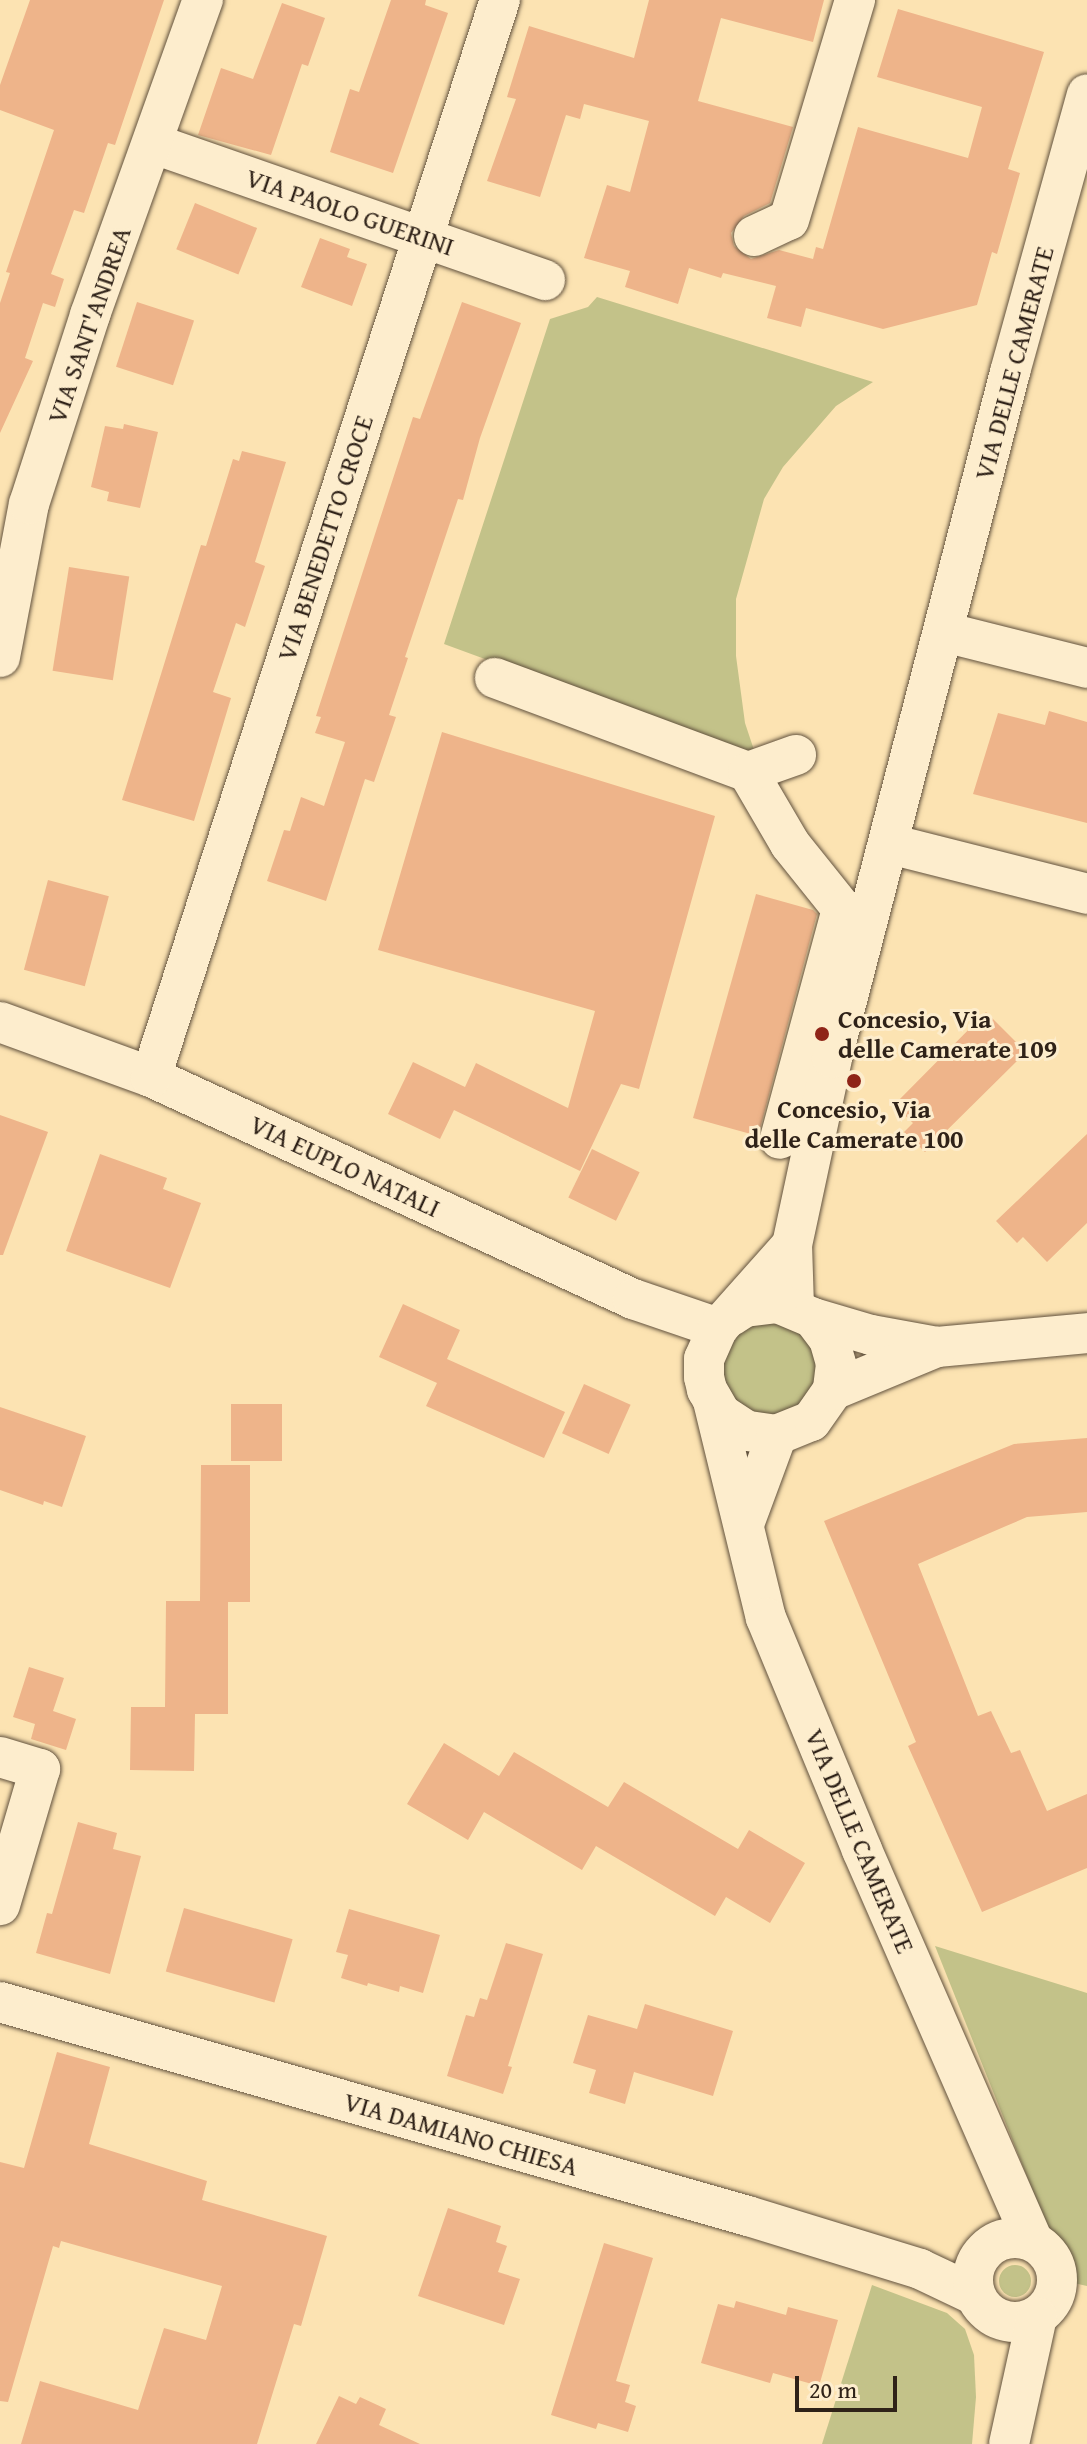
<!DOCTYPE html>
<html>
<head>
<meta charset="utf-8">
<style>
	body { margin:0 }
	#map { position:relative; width:1087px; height:2444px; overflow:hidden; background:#fce3b2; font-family:"Gentium Book Plus",serif }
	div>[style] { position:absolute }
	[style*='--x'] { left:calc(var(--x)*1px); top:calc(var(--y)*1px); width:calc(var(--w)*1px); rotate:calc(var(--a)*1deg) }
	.green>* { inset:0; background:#c3c289 }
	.round { border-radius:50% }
	.building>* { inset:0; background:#eeb48a; transform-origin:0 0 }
	.roads { filter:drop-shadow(0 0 2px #62523e) drop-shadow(0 0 2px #62523e) }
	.street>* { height:40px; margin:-20px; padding:0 20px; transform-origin:20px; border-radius:20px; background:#fdedcd }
	.street>.ring { margin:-20px; padding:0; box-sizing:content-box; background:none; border:40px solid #fdedcd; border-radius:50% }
	.dots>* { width:22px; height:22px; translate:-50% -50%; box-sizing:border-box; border:4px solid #fdedcd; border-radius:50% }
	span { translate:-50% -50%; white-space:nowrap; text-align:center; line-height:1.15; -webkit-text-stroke:6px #fdedcd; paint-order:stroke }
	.street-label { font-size:26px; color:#2f2218 }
	.poi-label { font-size:26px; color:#2f2218; font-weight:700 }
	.left { translate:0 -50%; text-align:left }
	.scale { position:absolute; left:795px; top:2376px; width:102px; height:36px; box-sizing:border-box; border:4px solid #2f2218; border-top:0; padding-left:10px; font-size:24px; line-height:28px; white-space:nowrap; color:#2f2218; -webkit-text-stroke:6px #fdedcd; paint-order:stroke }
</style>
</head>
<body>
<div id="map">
	<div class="green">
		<i style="clip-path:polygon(597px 297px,873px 382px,836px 406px,783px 467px,764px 499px,736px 599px,736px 656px,745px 723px,757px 759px,444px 644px,550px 319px,588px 307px)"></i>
		<i class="round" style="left:722px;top:1321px;width:94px;height:94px"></i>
		<i style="clip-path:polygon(935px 1946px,1087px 1993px,1087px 2286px,1069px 2282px)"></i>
		<i class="round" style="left:999px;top:2265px;width:32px;height:32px"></i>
		<i style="clip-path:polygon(872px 2285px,947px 2313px,965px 2329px,974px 2355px,976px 2397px,972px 2444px,822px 2444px)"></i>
	</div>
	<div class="building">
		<i style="clip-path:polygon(30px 0,164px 0,115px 145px,108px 143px,84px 213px,74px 210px,51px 274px,64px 279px,55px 307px,43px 303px,25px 358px,33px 361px,0 433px,0 303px,10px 273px,6px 272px,54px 130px,0 110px,0 85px)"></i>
		<i style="clip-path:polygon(391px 0,426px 0,425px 5px,448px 13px,393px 173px,330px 152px,350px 89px,359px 92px)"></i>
		<i style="clip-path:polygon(649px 0,824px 0,813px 42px,721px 18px,698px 101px,793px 127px,770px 203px,744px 216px,731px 233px,734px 246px,751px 259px,779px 250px,813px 259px,816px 247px,823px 249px,858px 127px,968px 158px,982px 107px,877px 77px,898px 9px,1044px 52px,1008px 169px,1020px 173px,997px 254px,992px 252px,977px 305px,883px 329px,806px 308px,801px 327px,767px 318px,776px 286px,723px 273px,721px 278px,689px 268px,678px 304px,625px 287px,630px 271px,584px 258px,607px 185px,630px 192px,649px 121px,584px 104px,580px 119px,566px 115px,540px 197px,487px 181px,516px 99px,507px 97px,529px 26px,634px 58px)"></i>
		<i style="clip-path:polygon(282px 3px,325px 18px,308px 66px,302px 64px,271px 155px,198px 135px,221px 68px,253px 79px)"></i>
		<i style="left:195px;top:203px;width:67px;height:50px;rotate:22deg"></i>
		<i style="clip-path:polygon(320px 238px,350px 249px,347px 257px,367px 264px,352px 306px,301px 287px)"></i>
		<i style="left:137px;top:302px;width:60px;height:68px;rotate:18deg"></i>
		<i style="clip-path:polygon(462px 302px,521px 323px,480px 438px,463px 500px,458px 499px,405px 657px,408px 658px,389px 715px,396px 717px,374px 782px,365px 779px,326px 901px,267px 881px,284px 830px,290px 831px,301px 797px,324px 806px,345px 742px,315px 733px,321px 717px,316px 716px,413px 417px,420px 419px)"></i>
		<i style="clip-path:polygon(124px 424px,158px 432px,140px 508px,107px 501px,109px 492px,91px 487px,105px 426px,123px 429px)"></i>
		<i style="clip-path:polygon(242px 451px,286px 462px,255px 562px,265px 566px,245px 627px,236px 623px,213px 692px,231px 698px,194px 821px,122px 800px,201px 545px,206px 546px,233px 459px,239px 461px)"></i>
		<i style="left:69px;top:567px;width:61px;height:105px;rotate:9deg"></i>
		<i style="clip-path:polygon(1049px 711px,1087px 722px,1087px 823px,973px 794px,998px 713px,1045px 725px)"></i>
		<i style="clip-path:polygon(442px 732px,715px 816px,639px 1089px,621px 1084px,580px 1171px,454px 1110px,440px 1139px,388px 1114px,413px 1062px,465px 1087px,476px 1063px,568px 1108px,595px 1011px,378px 950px)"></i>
		<i style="left:48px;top:880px;width:63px;height:93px;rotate:15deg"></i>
		<i style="clip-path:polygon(756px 894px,813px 910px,817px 914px,758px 1136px,693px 1118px)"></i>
		<i style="clip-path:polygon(986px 1012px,1026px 1052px,925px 1152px,904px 1132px,913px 1123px,894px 1105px)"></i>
		<i style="clip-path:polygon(0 1115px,48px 1132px,3px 1255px,0 1255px)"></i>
		<i style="clip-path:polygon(1087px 1134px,1087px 1223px,1047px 1262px,1023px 1237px,1017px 1243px,996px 1221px)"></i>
		<i style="left:592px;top:1149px;width:53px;height:54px;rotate:26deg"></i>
		<i style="clip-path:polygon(100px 1154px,167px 1178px,163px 1189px,201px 1203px,170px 1288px,66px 1251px)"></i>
		<i style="clip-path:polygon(403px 1304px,460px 1330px,447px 1359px,565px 1412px,544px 1458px,426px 1406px,437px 1383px,379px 1357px)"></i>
		<i style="left:584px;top:1384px;width:51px;height:54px;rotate:24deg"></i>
		<i style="left:231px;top:1404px;width:51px;height:57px"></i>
		<i style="clip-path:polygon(0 1407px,86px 1436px,62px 1507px,44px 1501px,43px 1505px,0 1490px)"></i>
		<i style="clip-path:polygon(1087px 1438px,1087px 1512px,1027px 1517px,918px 1564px,978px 1716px,991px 1711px,1011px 1753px,1020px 1750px,1047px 1811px,1087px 1794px,1087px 1868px,982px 1912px,908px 1746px,916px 1742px,824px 1521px,1014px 1444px)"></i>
		<i style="clip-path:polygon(201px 1465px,250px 1465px,250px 1602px,228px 1602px,228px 1714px,195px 1714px,194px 1771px,130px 1770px,131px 1707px,165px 1707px,166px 1601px,200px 1601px)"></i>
		<i style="clip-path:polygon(29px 1667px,64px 1678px,53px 1711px,76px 1719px,66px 1750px,31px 1739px,35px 1724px,13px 1717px)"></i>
		<i style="clip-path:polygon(444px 1743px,499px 1776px,514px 1752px,608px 1807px,624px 1782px,738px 1849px,749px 1830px,805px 1863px,770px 1923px,726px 1897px,715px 1916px,596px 1846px,582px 1870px,484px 1812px,468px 1840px,407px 1804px)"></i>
		<i style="clip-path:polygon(78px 1822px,117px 1833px,113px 1849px,141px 1856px,110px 1974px,36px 1953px,47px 1913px,52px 1914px)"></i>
		<i style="left:184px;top:1908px;width:113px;height:66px;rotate:16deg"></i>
		<i style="clip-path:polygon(349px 1909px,440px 1935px,423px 1993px,400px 1986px,399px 1992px,368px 1983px,367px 1986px,341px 1978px,348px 1955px,336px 1952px)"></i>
		<i style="clip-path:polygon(506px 1943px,543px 1954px,508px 2066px,512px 2067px,503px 2094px,447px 2076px,466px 2015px,474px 2017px,480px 1998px,487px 2000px)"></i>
		<i style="clip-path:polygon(645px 2004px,733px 2031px,713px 2096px,634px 2072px,625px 2104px,589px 2093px,596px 2070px,573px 2063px,588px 2015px,637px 2029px)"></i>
		<i style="clip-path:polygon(57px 2052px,110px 2067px,89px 2144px,207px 2181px,202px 2200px,327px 2236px,301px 2326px,294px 2324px,257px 2444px,21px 2444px,40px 2381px,138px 2410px,164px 2328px,206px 2340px,222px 2286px,61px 2241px,59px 2248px,53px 2246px,8px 2402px,0 2401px,0 2162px,24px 2168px)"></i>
		<i style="clip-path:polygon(448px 2208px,501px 2226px,496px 2242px,507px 2246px,498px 2272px,520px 2279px,504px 2325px,418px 2296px)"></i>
		<i style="clip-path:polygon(604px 2243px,653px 2258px,616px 2381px,630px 2385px,625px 2402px,636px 2406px,628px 2432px,598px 2423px,596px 2429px,551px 2415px)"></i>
		<i style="clip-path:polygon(736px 2301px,786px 2315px,788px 2307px,838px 2320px,819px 2386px,773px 2373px,770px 2383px,701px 2363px,718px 2304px,734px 2308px)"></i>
		<i style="clip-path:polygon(339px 2396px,356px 2404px,360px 2397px,386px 2409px,379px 2425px,420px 2444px,316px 2444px)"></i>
	</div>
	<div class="roads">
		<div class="street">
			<i style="--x:154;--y:144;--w:414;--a:19.2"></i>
			<i style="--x:754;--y:236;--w:38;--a:-25"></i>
			<i style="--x:789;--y:220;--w:230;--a:-73.3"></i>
			<i style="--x:944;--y:632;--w:147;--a:14.1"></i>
			<i style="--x:0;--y:657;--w:156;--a:-79.3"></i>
			<i style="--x:29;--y:504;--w:199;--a:-72.1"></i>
			<i style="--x:90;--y:315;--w:335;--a:-70.3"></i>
			<i style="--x:495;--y:678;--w:270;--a:20.4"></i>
			<i style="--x:748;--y:772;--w:83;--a:59.7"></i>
			<i style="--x:790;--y:844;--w:83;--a:51.3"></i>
			<i style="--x:842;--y:909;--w:238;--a:105.1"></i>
			<i style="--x:748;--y:772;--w:51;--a:-19.5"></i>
			<i style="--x:890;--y:844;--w:203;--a:14.2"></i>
			<i style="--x:0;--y:1022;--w:161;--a:20"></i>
			<i style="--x:151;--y:1077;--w:531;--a:24.73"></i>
			<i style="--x:633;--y:1299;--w:90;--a:18.8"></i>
			<i style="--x:151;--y:1077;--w:1132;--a:-72.05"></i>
			<i style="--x:794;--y:1307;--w:62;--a:-91.8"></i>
			<i style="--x:792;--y:1245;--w:191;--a:-77.9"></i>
			<i style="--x:832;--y:1058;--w:709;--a:-75.45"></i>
			<i style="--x:1010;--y:372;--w:288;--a:-74.5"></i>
			<i style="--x:731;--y:1316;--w:17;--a:-33"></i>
			<i style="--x:745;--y:1307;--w:33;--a:-7"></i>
			<i style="--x:778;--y:1303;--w:38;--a:23"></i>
			<i style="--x:813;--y:1318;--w:26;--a:53"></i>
			<i style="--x:829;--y:1339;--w:26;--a:74"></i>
			<i style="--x:836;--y:1364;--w:26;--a:97"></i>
			<i style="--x:833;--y:1390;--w:38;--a:125"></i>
			<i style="--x:811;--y:1421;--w:37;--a:158"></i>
			<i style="--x:777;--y:1435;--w:30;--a:-172"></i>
			<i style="--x:747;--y:1431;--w:31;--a:-147"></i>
			<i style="--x:721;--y:1414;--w:28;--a:-120"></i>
			<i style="--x:707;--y:1390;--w:13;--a:-103"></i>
			<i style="--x:704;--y:1377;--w:18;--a:-90"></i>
			<i style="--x:704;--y:1359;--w:34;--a:-66"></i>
			<i style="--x:718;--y:1328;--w:111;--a:-48.3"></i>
			<i style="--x:813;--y:1318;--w:60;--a:16.3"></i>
			<i style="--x:871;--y:1335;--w:67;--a:10.3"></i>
			<i style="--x:937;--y:1347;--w:151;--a:-5.3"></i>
			<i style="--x:833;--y:1390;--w:113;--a:-22.5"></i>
			<i style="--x:713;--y:1401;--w:223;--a:76.3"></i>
			<i style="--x:766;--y:1618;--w:251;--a:67.5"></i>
			<i style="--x:862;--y:1850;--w:427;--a:66.4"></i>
			<i style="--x:744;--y:1524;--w:95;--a:-69.7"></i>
			<i style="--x:0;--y:1757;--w:42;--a:16.7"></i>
			<i style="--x:40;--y:1769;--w:142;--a:106.4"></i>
			<i style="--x:0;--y:2002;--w:778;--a:15.97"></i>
			<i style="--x:748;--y:2216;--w:180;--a:17.1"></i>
			<i style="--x:920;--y:2269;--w:61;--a:25.3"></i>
			<i class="ring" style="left:973px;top:2238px;width:44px;height:44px"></i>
			<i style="--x:1009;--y:2444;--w:130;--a:-77.6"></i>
		</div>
	</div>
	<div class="dots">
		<i style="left:822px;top:1034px;background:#8f2418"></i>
		<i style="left:854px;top:1081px;background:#8f2418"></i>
	</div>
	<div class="street-label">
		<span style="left:350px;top:212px;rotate:19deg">VIA PAOLO GUERINI</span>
		<span style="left:89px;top:325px;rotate:-71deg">VIA SANT'ANDREA</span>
		<span style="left:1014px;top:363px;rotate:-75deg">VIA DELLE CAMERATE</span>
		<span style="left:325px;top:538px;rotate:-72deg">VIA BENEDETTO CROCE</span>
		<span style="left:345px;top:1166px;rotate:25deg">VIA EUPLO NATALI</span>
		<span style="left:860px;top:1841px;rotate:67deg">VIA DELLE CAMERATE</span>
		<span style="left:461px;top:2134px;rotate:16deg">VIA DAMIANO CHIESA</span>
	</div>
	<div class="poi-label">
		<span class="left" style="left:838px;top:1034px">Concesio, Via<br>delle Camerate 109</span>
		<span style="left:854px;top:1124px">Concesio, Via<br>delle Camerate 100</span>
	</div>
	<div class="scale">20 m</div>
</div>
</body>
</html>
